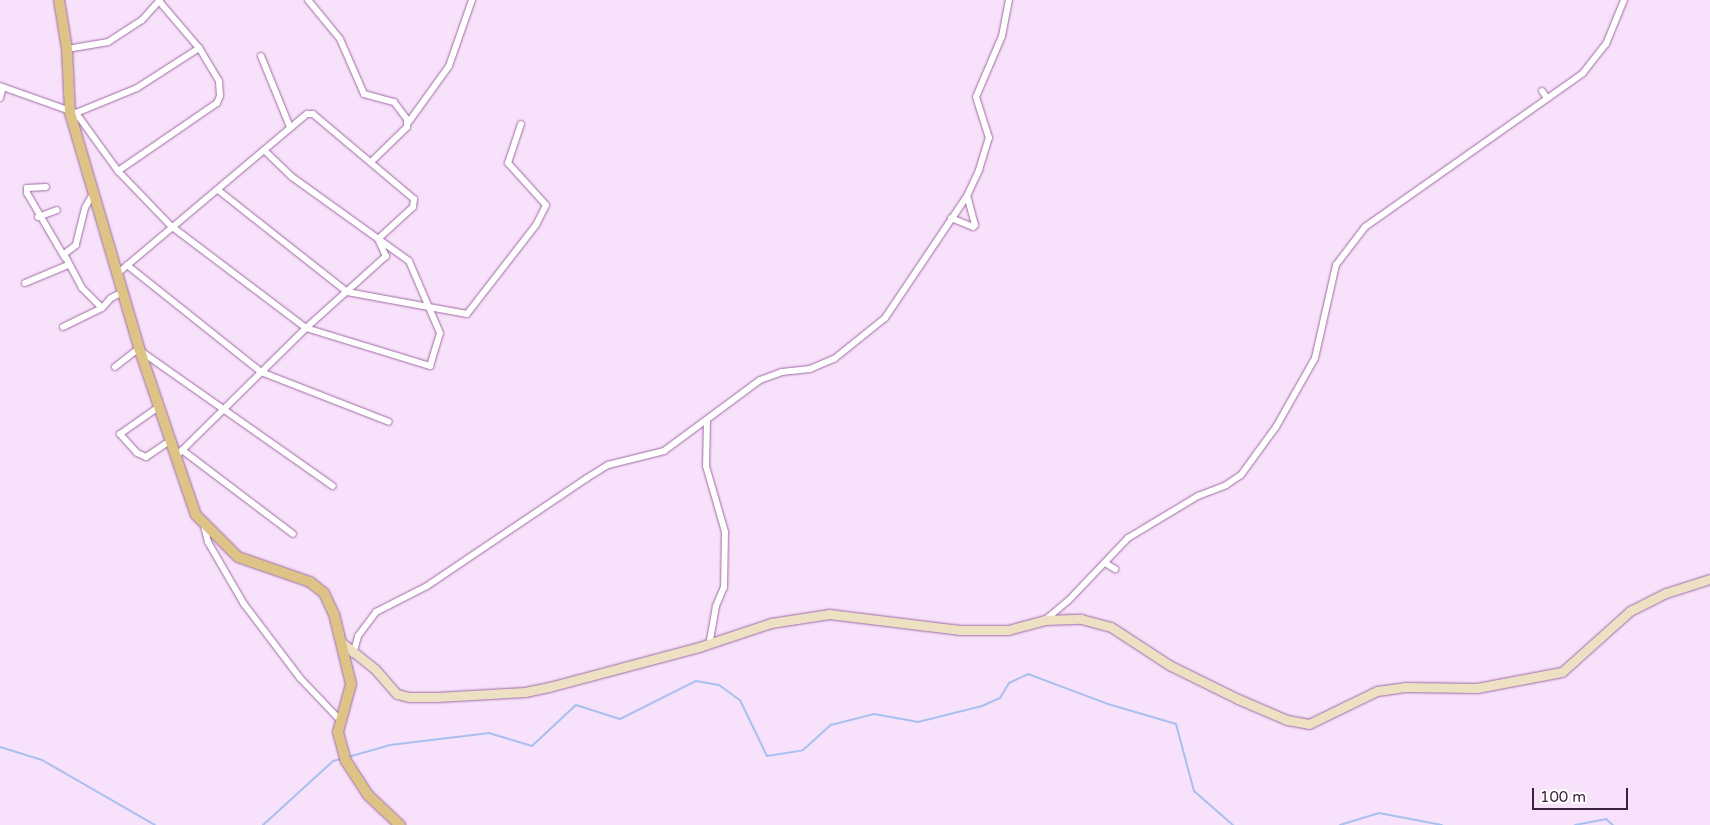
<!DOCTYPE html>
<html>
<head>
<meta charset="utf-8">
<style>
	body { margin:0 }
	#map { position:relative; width:1710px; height:825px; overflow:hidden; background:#f8e1fa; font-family:"Varela Round",sans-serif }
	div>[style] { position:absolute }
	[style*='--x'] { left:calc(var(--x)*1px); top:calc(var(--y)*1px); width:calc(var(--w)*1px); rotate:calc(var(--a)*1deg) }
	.stream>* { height:2px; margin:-1px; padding:0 1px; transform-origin:1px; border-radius:1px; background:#a7c0f0 }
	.roads { filter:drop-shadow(0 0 1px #9e6aa4) drop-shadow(0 0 1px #9e6aa4) }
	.street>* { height:6px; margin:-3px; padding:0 3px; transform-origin:3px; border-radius:3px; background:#fff }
	.secondary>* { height:9px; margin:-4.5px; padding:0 4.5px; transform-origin:4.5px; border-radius:4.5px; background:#eee1c3 }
	.primary>* { height:10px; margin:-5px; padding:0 5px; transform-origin:5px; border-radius:5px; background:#dec387 }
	span { translate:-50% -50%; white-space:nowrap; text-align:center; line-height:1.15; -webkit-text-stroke:4.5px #fff; paint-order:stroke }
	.scale { position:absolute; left:1532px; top:788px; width:96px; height:22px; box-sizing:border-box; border:2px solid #3a233c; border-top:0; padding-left:6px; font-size:15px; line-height:18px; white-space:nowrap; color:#3a233c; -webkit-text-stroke:4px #fff; paint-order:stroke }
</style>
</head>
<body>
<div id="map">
	<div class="stream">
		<i style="--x:0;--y:747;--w:44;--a:17.2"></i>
		<i style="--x:42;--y:760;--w:130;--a:29.9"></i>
		<i style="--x:348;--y:757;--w:44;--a:-15.9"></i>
		<i style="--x:390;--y:745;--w:100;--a:-6.9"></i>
		<i style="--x:489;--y:733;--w:45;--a:16.8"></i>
		<i style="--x:532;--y:746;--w:60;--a:-43"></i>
		<i style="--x:576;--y:705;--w:46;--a:17.7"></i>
		<i style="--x:620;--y:719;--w:85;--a:-26.6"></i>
		<i style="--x:696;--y:681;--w:23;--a:10"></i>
		<i style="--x:719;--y:685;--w:26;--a:36"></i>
		<i style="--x:740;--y:700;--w:62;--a:64.3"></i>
		<i style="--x:767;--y:756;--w:36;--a:-9"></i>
		<i style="--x:803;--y:750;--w:38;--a:-42"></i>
		<i style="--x:831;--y:725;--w:44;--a:-14.3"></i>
		<i style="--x:874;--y:714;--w:45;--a:10.3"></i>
		<i style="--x:918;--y:722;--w:66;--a:-14"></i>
		<i style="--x:982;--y:706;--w:20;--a:-24"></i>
		<i style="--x:1000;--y:698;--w:17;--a:-59"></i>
		<i style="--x:1009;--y:683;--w:21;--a:-25"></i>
		<i style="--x:1028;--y:674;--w:85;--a:20.6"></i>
		<i style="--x:1108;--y:704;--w:71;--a:16.4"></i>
		<i style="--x:1176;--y:724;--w:69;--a:75"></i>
		<i style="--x:1194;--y:791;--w:52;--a:41.1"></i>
		<i style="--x:263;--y:825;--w:95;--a:-42.4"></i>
		<i style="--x:333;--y:761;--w:8;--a:-14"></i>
		<i style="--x:1340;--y:825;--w:41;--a:-17.1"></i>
		<i style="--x:1379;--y:813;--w:64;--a:10.8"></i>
		<i style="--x:1575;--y:825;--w:32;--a:-11"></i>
		<i style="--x:1606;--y:819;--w:9;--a:41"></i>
	</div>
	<div class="roads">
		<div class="street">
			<i style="--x:308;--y:0;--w:50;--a:50.6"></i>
			<i style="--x:340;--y:39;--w:60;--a:66.4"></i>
			<i style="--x:364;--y:94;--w:31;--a:15"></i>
			<i style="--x:394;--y:102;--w:21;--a:53"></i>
			<i style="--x:407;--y:119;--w:8;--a:90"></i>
			<i style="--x:407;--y:127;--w:50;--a:135.8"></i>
			<i style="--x:67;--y:49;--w:42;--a:-9.7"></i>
			<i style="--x:108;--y:42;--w:40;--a:-32.9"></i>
			<i style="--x:142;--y:20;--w:27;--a:-48"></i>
			<i style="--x:261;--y:56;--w:77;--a:67.8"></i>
			<i style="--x:0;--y:86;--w:81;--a:19.6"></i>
			<i style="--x:76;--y:113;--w:72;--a:54.1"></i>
			<i style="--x:118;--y:171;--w:76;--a:46.1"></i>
			<i style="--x:171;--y:226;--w:169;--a:37.1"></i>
			<i style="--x:306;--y:328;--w:130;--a:17"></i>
			<i style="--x:430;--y:366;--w:34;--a:-73"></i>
			<i style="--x:440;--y:333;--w:78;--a:-113.3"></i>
			<i style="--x:409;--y:261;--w:144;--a:-144.3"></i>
			<i style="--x:292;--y:177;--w:39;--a:-136"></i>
			<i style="--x:1542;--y:91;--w:9;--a:54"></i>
			<i style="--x:0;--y:98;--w:11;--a:-75"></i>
			<i style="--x:76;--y:113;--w:66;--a:-22.3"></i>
			<i style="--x:137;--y:88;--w:74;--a:-32.8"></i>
			<i style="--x:408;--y:123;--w:70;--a:-54.3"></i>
			<i style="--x:449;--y:66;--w:70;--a:-70.8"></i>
			<i style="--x:118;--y:171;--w:120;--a:-34.5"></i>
			<i style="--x:217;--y:103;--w:8;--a:-67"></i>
			<i style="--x:220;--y:96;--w:15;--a:-94"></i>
			<i style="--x:219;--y:81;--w:39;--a:-121"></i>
			<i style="--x:199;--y:48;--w:62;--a:-130.4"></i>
			<i style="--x:46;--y:187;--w:19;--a:177"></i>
			<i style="--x:27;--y:188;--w:5;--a:90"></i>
			<i style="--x:27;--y:193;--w:75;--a:59.7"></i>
			<i style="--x:218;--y:190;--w:164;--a:38.3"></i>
			<i style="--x:347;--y:292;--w:122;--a:10.4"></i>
			<i style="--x:467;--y:314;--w:113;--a:-52.2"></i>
			<i style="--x:536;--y:225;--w:22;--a:-63"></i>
			<i style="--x:546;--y:205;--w:57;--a:-132.1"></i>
			<i style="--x:508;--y:163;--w:41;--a:-71.6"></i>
			<i style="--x:93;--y:194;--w:16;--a:120"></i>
			<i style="--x:85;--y:208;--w:38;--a:104"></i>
			<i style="--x:76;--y:245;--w:15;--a:143"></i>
			<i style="--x:64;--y:254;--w:38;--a:62"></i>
			<i style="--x:82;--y:288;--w:28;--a:45"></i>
			<i style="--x:102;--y:308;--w:13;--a:-48"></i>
			<i style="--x:111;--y:298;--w:13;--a:-27"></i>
			<i style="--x:38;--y:217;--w:20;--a:-20"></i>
			<i style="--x:951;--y:218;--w:24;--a:22"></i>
			<i style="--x:973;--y:227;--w:3;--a:-45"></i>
			<i style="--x:975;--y:225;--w:30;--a:-105"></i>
			<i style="--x:127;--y:265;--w:171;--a:38.6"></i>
			<i style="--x:261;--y:372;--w:137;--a:21.3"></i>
			<i style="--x:118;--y:273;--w:247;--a:-40.1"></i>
			<i style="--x:307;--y:114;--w:6;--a:0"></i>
			<i style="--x:313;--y:114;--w:132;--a:40.1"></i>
			<i style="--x:414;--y:199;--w:8;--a:97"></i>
			<i style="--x:413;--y:207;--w:47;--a:137.6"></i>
			<i style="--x:378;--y:239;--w:19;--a:65"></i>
			<i style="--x:386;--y:256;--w:108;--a:138"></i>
			<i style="--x:306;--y:328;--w:182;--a:135.4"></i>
			<i style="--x:25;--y:283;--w:47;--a:-22.7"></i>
			<i style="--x:63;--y:327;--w:43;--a:-26"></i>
			<i style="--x:142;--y:352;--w:233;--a:35.1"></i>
			<i style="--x:115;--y:367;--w:31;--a:-38"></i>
			<i style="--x:160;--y:406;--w:49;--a:145"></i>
			<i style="--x:120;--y:434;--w:25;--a:48"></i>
			<i style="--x:137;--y:453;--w:10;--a:24"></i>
			<i style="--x:146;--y:457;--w:30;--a:-34"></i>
			<i style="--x:707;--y:420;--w:46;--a:91.2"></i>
			<i style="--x:706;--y:466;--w:69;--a:73.9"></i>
			<i style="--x:725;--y:532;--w:55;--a:91"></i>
			<i style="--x:724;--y:587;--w:21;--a:113"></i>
			<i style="--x:716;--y:606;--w:39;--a:100"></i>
			<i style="--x:182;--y:450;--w:139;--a:37.1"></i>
			<i style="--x:204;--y:526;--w:16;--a:76"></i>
			<i style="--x:208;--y:542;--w:72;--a:59.9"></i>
			<i style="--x:244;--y:604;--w:93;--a:52.9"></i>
			<i style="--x:300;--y:678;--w:59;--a:46.4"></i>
			<i style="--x:1105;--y:563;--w:12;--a:31"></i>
			<i style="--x:1045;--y:620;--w:30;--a:-40"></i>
			<i style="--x:1068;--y:601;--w:87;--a:-46.4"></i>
			<i style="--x:1128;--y:538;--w:82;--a:-31"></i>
			<i style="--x:1198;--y:496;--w:30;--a:-21"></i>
			<i style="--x:1226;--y:485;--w:18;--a:-34"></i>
			<i style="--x:1241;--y:475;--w:59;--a:-53.9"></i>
			<i style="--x:1276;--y:427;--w:79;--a:-60.5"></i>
			<i style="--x:1315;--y:358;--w:95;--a:-77.3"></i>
			<i style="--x:1336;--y:265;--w:48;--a:-52.7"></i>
			<i style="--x:1365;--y:227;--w:267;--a:-35.2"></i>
			<i style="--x:1583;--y:73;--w:37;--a:-52"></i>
			<i style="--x:1606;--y:44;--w:48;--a:-67.8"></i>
			<i style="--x:353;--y:654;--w:19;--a:-74"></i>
			<i style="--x:358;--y:636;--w:30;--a:-53"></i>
			<i style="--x:376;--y:612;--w:57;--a:-27"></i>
			<i style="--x:427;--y:586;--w:193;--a:-34"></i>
			<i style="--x:587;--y:478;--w:25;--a:-32"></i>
			<i style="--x:608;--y:465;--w:58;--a:-14"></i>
			<i style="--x:664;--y:451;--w:119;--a:-36.5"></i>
			<i style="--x:760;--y:380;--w:23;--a:-20"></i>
			<i style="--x:782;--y:372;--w:28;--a:-6"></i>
			<i style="--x:810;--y:369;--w:26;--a:-23"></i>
			<i style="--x:834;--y:359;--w:65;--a:-38.8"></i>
			<i style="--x:885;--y:318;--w:147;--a:-56.1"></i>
			<i style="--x:967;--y:196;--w:29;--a:-65"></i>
			<i style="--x:979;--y:170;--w:34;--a:-73"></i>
			<i style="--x:989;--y:138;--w:43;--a:-107.6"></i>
			<i style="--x:976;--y:97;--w:66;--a:-66.9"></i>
			<i style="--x:1002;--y:36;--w:37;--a:-79"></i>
		</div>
		<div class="secondary">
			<i style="--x:341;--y:642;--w:43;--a:38.5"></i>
			<i style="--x:375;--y:669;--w:33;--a:49"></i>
			<i style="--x:397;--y:694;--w:12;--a:14"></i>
			<i style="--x:409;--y:697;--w:28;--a:0"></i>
			<i style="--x:437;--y:697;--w:88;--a:-3.3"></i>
			<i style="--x:525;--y:692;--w:25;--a:-12"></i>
			<i style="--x:549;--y:687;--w:155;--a:-14.9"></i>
			<i style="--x:699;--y:647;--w:76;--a:-18.4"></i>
			<i style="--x:771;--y:623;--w:59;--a:-8.8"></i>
			<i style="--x:829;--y:614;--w:132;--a:7"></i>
			<i style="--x:960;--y:630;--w:48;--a:0"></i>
			<i style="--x:1008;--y:630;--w:38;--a:-15"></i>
			<i style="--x:1045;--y:620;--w:36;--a:-2"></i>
			<i style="--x:1081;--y:619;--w:31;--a:15"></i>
			<i style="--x:1111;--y:627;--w:69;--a:33.2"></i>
			<i style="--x:1169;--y:665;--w:77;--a:26.2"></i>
			<i style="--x:1238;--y:699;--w:53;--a:23.2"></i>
			<i style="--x:1287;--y:720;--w:22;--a:10"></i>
			<i style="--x:1309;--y:724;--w:76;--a:-25.9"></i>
			<i style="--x:1377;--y:691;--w:28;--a:-8"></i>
			<i style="--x:1405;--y:687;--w:72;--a:0.8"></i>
			<i style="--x:1477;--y:688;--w:86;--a:-10.7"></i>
			<i style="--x:1562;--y:672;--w:91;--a:-41.9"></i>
			<i style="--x:1630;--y:611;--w:40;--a:-26.6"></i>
			<i style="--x:1666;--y:593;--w:46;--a:-17.7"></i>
		</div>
		<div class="primary">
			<i style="--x:59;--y:0;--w:50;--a:80.7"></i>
			<i style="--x:67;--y:49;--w:64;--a:87.3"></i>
			<i style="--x:70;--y:113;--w:245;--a:73.6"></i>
			<i style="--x:139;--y:348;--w:176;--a:71.2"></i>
			<i style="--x:196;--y:515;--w:59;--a:45"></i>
			<i style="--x:238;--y:557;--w:76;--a:19.1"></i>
			<i style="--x:310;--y:582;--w:18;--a:38"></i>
			<i style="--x:324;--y:593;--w:23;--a:65"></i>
			<i style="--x:334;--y:614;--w:72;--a:76.3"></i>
			<i style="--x:351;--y:684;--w:50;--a:105.2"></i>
			<i style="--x:338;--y:732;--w:30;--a:75"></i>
			<i style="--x:346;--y:761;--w:40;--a:57.1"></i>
			<i style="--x:368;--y:795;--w:44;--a:43.2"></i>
		</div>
	</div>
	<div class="scale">100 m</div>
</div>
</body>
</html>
